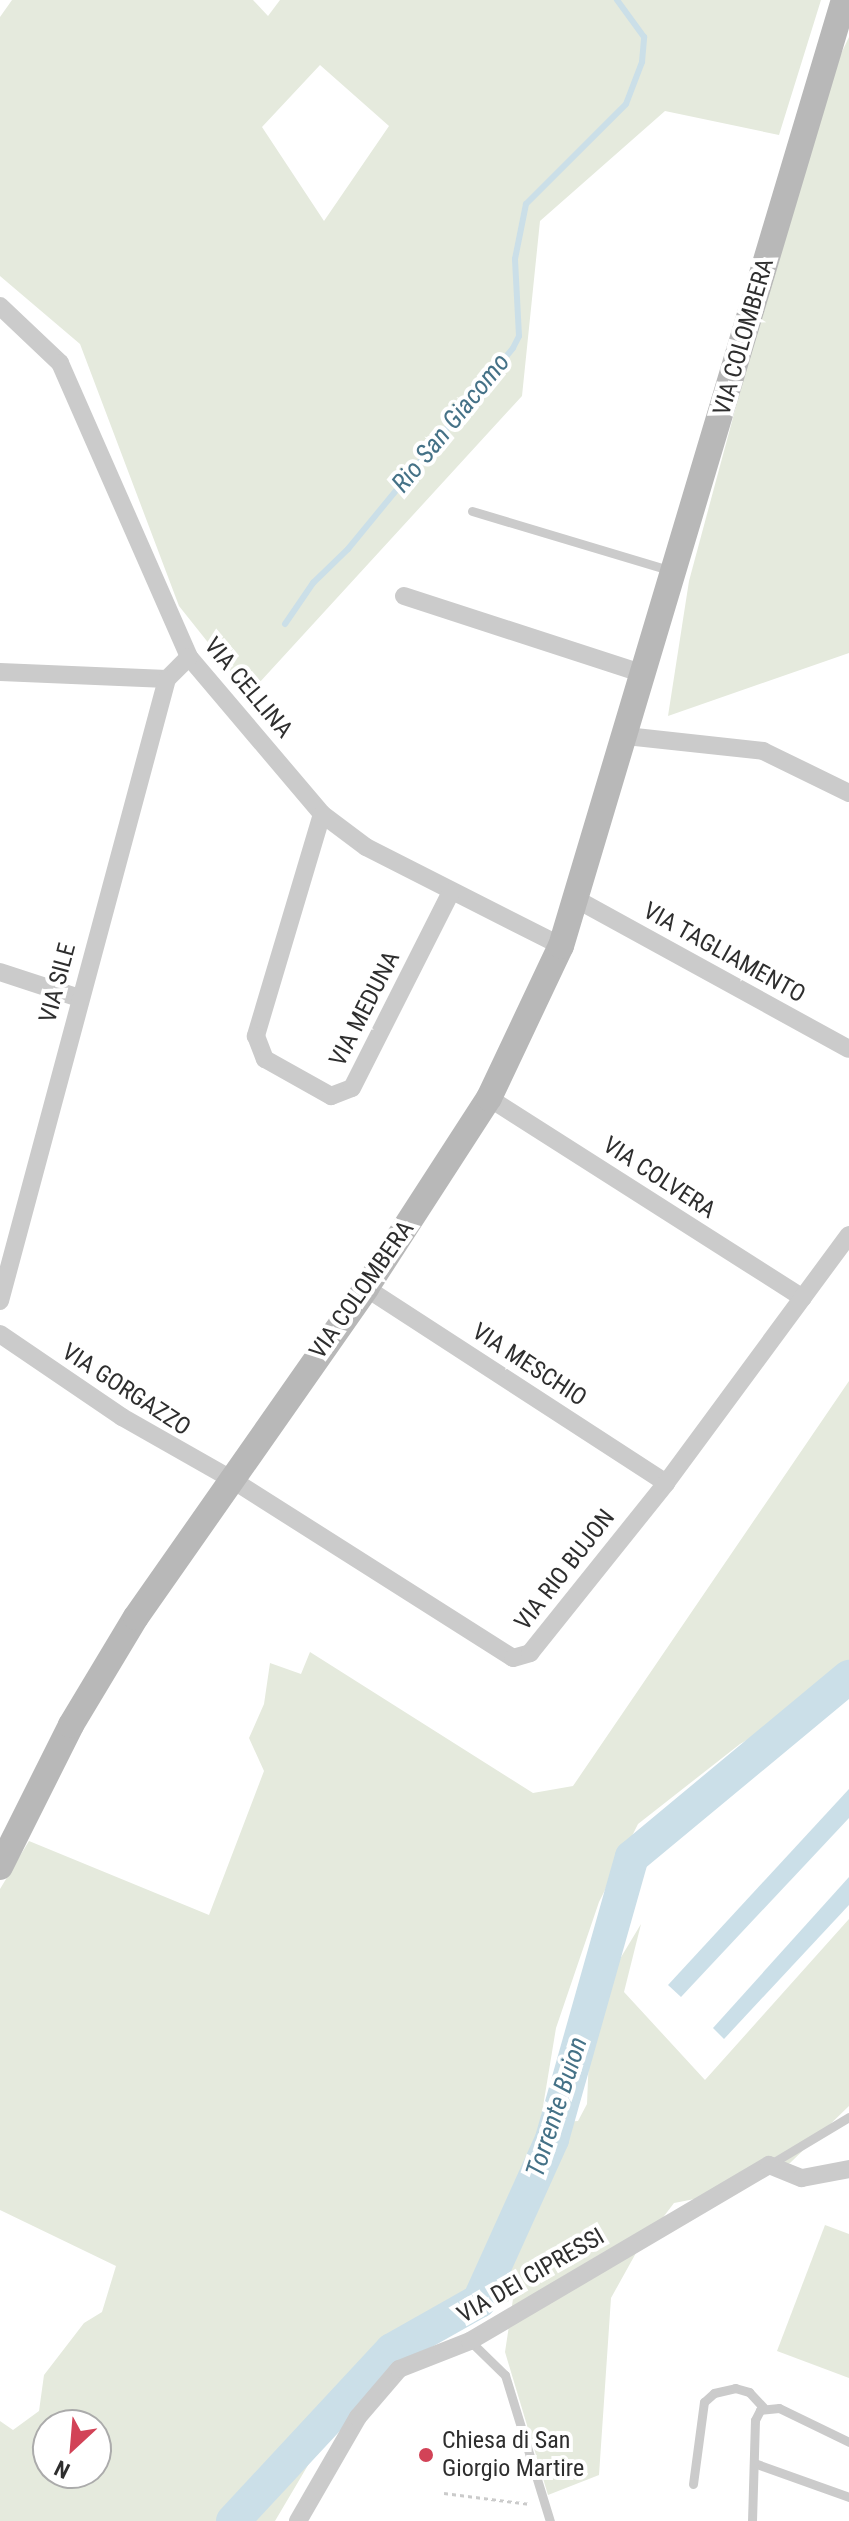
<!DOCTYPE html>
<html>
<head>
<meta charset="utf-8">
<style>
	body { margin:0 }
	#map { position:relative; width:849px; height:2521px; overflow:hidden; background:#fff; font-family:"Roboto Condensed",sans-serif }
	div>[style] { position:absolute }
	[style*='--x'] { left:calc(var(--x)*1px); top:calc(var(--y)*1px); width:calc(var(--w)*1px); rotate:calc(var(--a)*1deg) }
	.green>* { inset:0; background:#e5eadd }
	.water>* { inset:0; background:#cbdfe8 }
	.stream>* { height:6px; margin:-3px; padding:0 3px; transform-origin:3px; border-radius:3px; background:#cbdfe8 }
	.river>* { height:34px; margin:-17px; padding:0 17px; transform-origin:17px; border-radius:17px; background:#cbdfe8 }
	.path>* { height:3px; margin-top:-1.5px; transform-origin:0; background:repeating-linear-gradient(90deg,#cbcbcb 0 4px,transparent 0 8px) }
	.lane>* { height:9px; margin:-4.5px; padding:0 4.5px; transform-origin:4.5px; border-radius:4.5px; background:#cbcbcb }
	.street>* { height:18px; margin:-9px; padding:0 9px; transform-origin:9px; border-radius:9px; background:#cbcbcb }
	.secondary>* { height:26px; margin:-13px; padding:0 13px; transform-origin:13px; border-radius:13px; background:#b8b8b8 }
	.dots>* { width:22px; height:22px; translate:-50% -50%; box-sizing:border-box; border:4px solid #fff; border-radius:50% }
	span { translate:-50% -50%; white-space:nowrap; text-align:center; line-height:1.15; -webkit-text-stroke:8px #fff; paint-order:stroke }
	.street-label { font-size:24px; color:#2e2e2e }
	.poi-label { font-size:24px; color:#2e2e2e }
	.left { translate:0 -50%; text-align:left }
	.water-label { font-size:26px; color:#457287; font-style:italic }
	.north { position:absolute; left:32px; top:2409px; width:80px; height:80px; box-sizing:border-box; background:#fff; border:2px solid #ababab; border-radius:50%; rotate:206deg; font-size:22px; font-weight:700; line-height:32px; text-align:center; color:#2e2e2e }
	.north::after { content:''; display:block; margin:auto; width:28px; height:36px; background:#d24357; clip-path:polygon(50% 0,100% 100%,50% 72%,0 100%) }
</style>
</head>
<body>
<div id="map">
	<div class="green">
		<i style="clip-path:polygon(evenodd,12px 0,253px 0,268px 16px,280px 0,821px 0,779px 135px,665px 111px,540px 221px,522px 396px,249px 694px,179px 606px,80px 344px,0 276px,0 17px,12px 0,320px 65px,389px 126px,324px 221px,262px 127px,320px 65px)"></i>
		<i style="clip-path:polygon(849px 37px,849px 653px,668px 716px,689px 581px,818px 102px)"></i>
		<i style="clip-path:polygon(evenodd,849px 1381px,849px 1680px,740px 1744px,638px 1824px,599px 1902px,556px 2028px,534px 2161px,535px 2202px,552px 2143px,563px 2122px,578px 2121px,587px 2104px,591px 2007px,641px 1924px,624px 1992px,705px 2080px,849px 1919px,849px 2106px,790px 2163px,731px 2192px,674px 2203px,636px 2253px,611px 2298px,599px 2475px,548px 2495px,505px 2352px,513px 2299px,388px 2364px,330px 2428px,275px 2521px,0 2521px,0 2421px,13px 2430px,39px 2411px,44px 2375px,84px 2323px,102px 2312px,116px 2266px,0 2210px,0 1889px,29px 1841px,209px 1915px,264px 1771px,249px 1738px,264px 1704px,270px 1663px,301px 1674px,310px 1652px,533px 1793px,573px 1786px,849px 1381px,48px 2425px,96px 2425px,96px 2473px,48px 2473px,48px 2425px)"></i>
		<i style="clip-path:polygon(825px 2225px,849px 2234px,849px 2378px,777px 2351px)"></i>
	</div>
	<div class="water">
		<i style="clip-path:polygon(849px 1789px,849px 1818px,681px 1997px,668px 1985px)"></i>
		<i style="clip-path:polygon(849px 1877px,849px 1905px,724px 2039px,713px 2028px)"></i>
	</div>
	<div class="stream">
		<i style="--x:285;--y:624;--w:50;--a:-55.7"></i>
		<i style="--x:313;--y:583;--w:49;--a:-44.2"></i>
		<i style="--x:348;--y:549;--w:260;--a:-50.6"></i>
		<i style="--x:513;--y:348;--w:13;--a:-63"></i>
		<i style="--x:519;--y:336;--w:77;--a:-93"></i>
		<i style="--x:515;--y:259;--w:56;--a:-78.7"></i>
		<i style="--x:526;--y:204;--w:141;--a:-45"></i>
		<i style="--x:626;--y:104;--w:45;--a:-69.1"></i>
		<i style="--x:642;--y:62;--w:25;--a:-85"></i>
		<i style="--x:644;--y:37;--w:46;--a:-126.1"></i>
	</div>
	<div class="river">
		<i style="--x:233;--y:2521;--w:233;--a:-47.1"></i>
		<i style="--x:392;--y:2350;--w:100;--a:-29.4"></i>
		<i style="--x:479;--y:2301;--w:178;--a:-65.7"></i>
		<i style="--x:552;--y:2139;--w:293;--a:-74.2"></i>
		<i style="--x:632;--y:1857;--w:282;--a:-39.7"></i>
	</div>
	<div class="path">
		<i style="--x:444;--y:2493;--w:87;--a:7.3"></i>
	</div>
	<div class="lane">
		<i style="--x:472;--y:511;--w:209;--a:16.7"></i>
		<i style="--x:769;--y:2165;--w:93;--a:-31"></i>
		<i style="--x:470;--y:2341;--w:49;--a:44.2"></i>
		<i style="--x:505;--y:2375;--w:153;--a:72.9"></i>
		<i style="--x:754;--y:2463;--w:101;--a:19.7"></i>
		<i style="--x:693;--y:2484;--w:83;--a:-82.4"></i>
		<i style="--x:704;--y:2402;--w:13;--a:-42"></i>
		<i style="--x:714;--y:2393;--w:22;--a:-13"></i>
		<i style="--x:735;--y:2388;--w:15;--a:16"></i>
		<i style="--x:749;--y:2392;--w:21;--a:47"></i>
		<i style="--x:752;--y:2521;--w:101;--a:-88.3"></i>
		<i style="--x:755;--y:2420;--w:11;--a:-63"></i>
		<i style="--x:760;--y:2410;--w:19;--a:-6"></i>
		<i style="--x:779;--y:2408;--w:78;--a:25.9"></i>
	</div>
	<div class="street">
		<i style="--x:0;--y:306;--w:83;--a:43.5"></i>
		<i style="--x:60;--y:363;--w:321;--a:66.3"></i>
		<i style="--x:189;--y:657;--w:206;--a:49.7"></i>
		<i style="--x:322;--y:814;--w:55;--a:36.9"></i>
		<i style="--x:366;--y:847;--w:219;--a:26.9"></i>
		<i style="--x:404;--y:596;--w:252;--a:18"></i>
		<i style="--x:0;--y:672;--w:167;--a:2.4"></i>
		<i style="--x:167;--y:679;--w:31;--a:-45"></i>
		<i style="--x:626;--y:736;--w:138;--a:6.2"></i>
		<i style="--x:763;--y:751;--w:96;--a:26"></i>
		<i style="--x:322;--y:814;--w:232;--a:106.6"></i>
		<i style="--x:256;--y:1036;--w:25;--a:69"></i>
		<i style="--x:265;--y:1059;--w:76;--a:29.3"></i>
		<i style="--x:331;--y:1096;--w:22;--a:-21"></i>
		<i style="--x:352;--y:1088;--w:220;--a:-63.2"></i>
		<i style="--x:576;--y:899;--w:311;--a:28.8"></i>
		<i style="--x:0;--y:972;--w:83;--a:18.2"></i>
		<i style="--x:489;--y:1098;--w:372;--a:32.5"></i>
		<i style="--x:366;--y:1288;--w:358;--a:33"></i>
		<i style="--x:0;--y:1301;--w:644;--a:-74.97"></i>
		<i style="--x:0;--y:1334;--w:148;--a:34.2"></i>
		<i style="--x:122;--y:1417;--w:125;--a:29.6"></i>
		<i style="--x:231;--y:1479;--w:334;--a:32.4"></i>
		<i style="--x:513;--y:1658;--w:18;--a:-16"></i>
		<i style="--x:530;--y:1653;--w:218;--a:-51.3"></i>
		<i style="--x:666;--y:1483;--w:308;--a:-53.6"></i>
		<i style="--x:298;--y:2521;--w:120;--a:-60"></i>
		<i style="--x:358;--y:2417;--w:63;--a:-49.5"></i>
		<i style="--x:399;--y:2369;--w:76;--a:-21.5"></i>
		<i style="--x:470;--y:2341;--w:347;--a:-30.5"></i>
		<i style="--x:769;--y:2165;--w:35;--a:22"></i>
		<i style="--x:802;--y:2178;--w:48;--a:-10.8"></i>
	</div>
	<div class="secondary">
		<i style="--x:0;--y:1867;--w:159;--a:-63.4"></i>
		<i style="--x:71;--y:1725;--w:126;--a:-59"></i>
		<i style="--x:136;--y:1617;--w:401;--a:-55"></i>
		<i style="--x:366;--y:1288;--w:226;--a:-57.1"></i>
		<i style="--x:489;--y:1098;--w:168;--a:-64.7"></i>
		<i style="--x:561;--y:946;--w:987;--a:-73.35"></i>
	</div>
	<div class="dots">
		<i style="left:426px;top:2455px;background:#d24357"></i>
	</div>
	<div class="street-label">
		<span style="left:744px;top:337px;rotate:-74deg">VIA COLOMBERA</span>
		<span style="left:248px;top:688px;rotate:50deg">VIA CELLINA</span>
		<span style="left:724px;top:953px;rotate:29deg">VIA TAGLIAMENTO</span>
		<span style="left:58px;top:983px;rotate:-75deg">VIA SILE</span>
		<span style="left:365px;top:1009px;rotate:-63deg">VIA MEDUNA</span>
		<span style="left:659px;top:1178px;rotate:33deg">VIA COLVERA</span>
		<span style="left:362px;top:1290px;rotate:-55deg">VIA COLOMBERA</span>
		<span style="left:529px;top:1365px;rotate:33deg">VIA MESCHIO</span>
		<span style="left:126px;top:1390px;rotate:33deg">VIA GORGAZZO</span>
		<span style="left:565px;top:1570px;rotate:-52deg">VIA RIO BUJON</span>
		<span style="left:531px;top:2276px;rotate:-30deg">VIA DEI CIPRESSI</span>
	</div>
	<div class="poi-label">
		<span class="left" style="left:442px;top:2455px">Chiesa di San<br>Giorgio Martire</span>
	</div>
	<div class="water-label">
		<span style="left:451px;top:423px;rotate:-51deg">Rio San Giacomo</span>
		<span style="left:557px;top:2107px;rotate:-72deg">Torrente Buion</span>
	</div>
	<div class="north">N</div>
</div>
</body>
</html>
